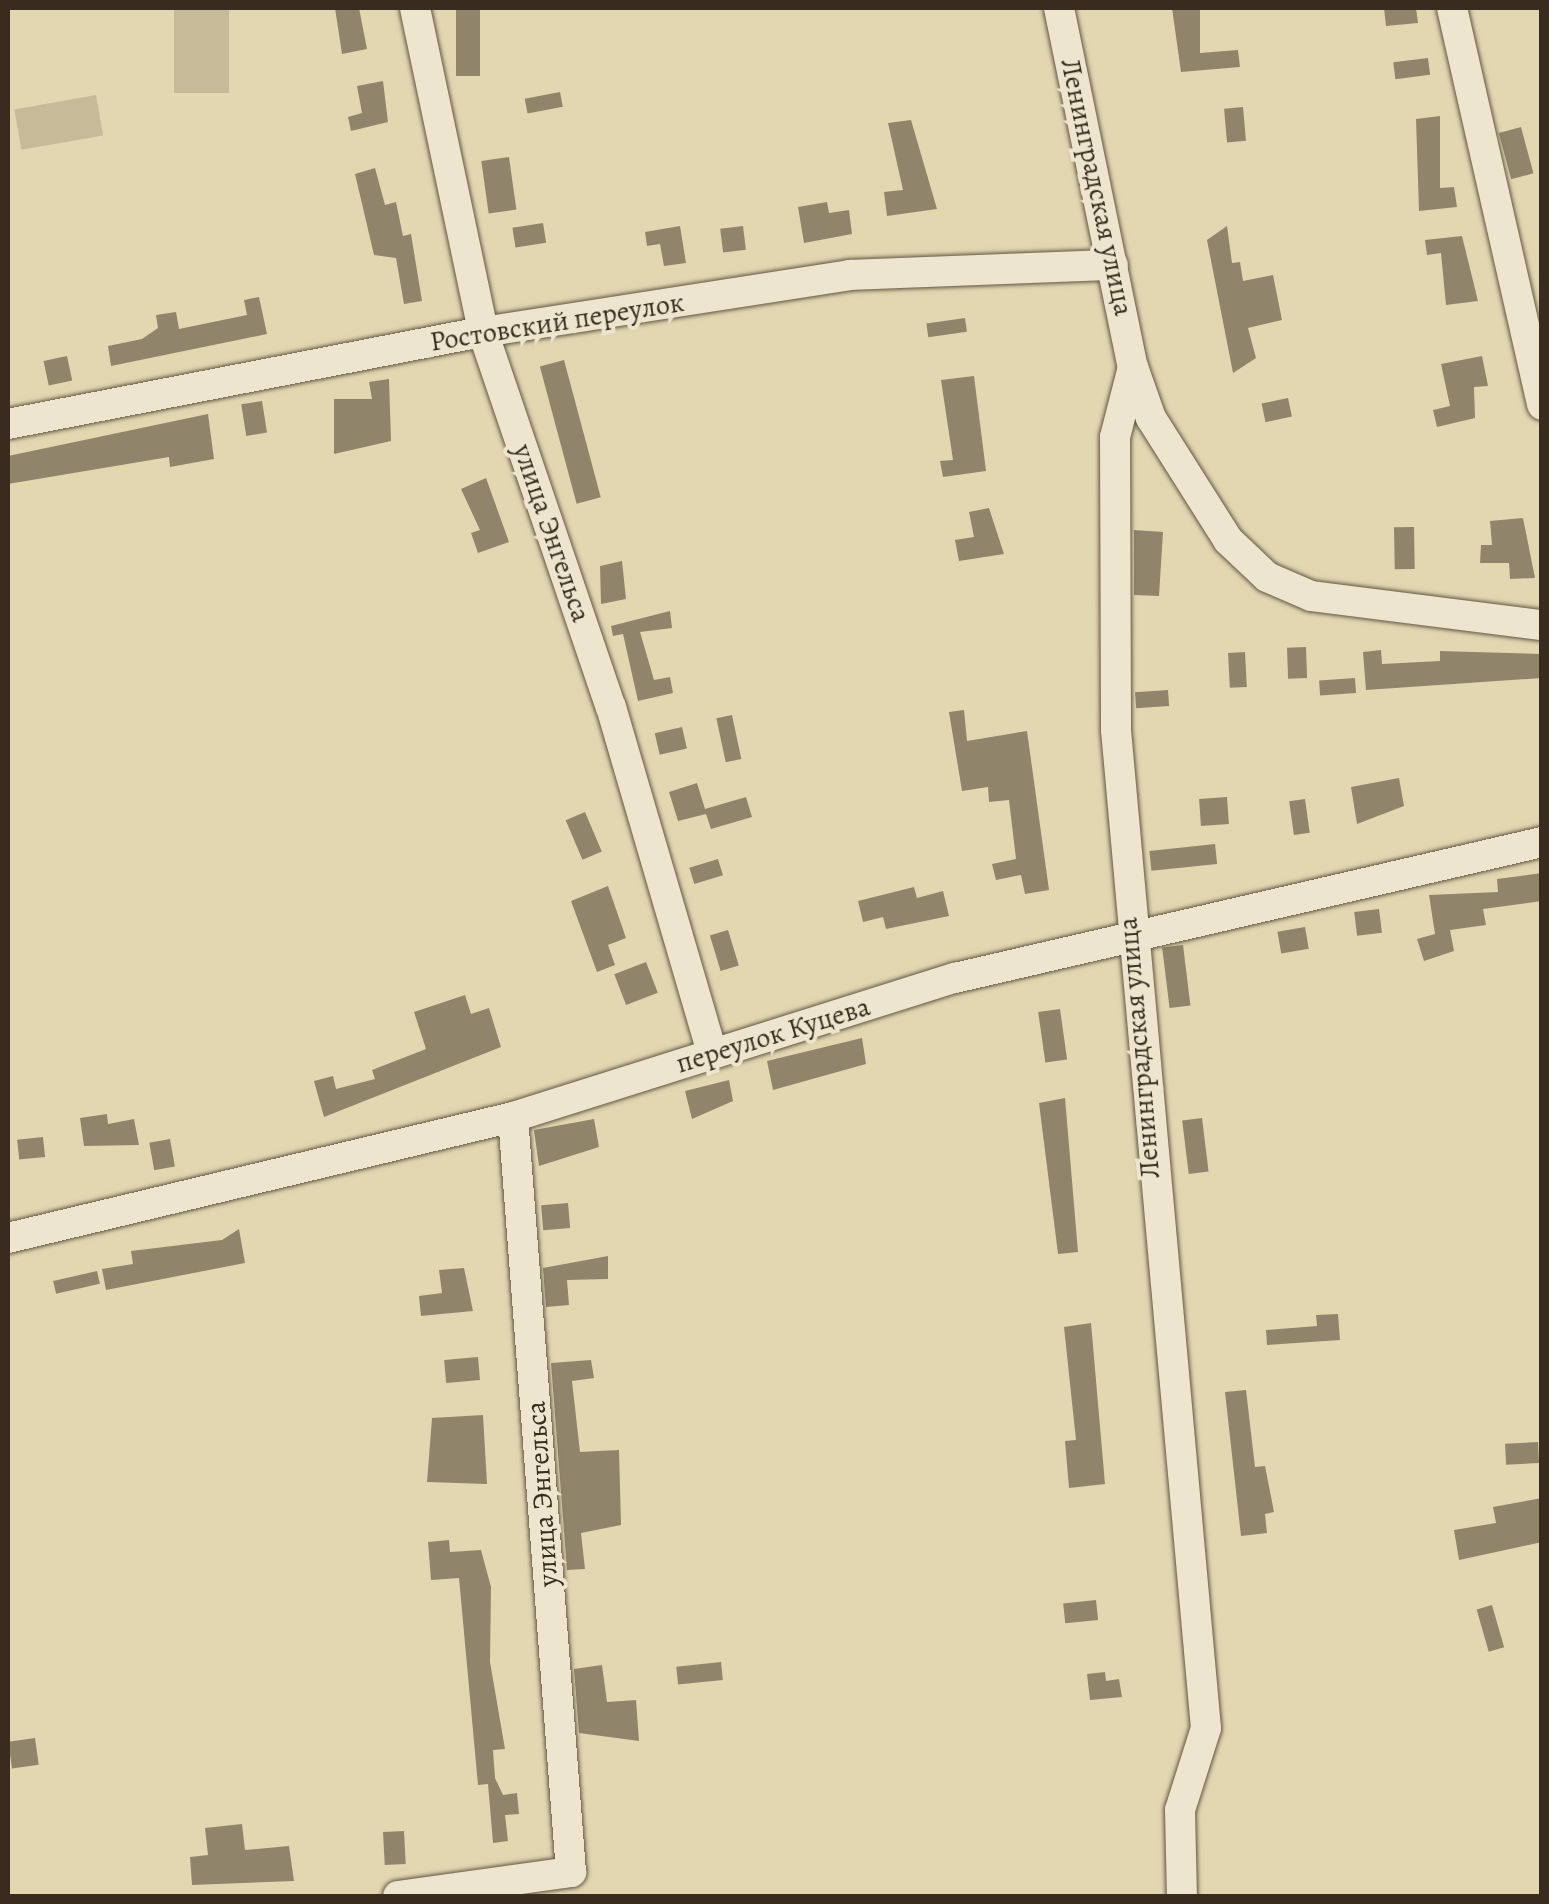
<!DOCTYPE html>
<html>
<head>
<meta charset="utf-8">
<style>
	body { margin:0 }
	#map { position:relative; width:1549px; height:1904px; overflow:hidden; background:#e3d7b2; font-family:Alegreya,serif }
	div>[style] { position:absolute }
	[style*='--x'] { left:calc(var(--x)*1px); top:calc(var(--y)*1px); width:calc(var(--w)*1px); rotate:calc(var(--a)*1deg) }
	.green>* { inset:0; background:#c6ba99; transform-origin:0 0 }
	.building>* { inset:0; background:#90856b; transform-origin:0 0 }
	.roads { filter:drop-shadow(0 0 2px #625743) drop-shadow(0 0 2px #625743) }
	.minor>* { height:30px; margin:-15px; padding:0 15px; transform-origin:15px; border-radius:15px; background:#ede5cd }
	span { translate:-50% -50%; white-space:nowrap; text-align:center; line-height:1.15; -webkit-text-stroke:8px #ede5cd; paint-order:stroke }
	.street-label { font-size:28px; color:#372c1e }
	.frame { position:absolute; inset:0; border:10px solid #372c1e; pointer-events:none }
</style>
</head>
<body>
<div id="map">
	<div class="green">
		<i style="left:174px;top:8px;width:55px;height:85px"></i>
		<i style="left:96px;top:95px;width:41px;height:83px;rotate:80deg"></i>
	</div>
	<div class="building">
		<i style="clip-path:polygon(335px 8px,359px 8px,367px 49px,342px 54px)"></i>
		<i style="left:456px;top:8px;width:24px;height:68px"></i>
		<i style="clip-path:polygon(1172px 8px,1200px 8px,1200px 53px,1238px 50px,1240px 67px,1181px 72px)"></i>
		<i style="clip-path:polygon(1384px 8px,1416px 8px,1418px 23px,1386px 26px)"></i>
		<i style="left:1428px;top:58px;width:17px;height:35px;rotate:83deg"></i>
		<i style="clip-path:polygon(383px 81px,388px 122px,351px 131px,348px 117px,362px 113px,357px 86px)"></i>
		<i style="left:560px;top:92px;width:15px;height:36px;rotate:79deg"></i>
		<i style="left:1243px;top:107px;width:34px;height:19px;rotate:85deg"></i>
		<i style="clip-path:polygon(1440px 116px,1440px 188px,1454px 187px,1457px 207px,1419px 211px,1416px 119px)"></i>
		<i style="clip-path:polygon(911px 120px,937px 209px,887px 216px,884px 192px,903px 190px,888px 123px)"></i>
		<i style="left:1521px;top:127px;width:48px;height:23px;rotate:75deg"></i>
		<i style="left:509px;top:157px;width:53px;height:28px;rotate:82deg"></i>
		<i style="clip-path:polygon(375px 168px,385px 205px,396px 202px,403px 236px,411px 234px,422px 301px,404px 304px,396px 258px,374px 255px,355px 174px)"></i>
		<i style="clip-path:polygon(827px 202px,829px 213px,849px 210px,852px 234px,804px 243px,798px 207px)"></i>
		<i style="left:543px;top:223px;width:20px;height:31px;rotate:81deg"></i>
		<i style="clip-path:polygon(680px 226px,686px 263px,664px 266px,660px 244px,647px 246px,645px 232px)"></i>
		<i style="left:743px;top:226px;width:24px;height:23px;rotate:83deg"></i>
		<i style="clip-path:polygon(1227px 226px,1232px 263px,1240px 262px,1243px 281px,1273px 275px,1282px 320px,1248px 328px,1256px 358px,1233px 373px,1207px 240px)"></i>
		<i style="clip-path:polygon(1462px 236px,1478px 301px,1446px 305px,1441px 253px,1427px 255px,1425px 240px)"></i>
		<i style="clip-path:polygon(259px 297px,267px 334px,111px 366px,108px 346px,142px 339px,158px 328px,156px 315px,176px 312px,179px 329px,247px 315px,244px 300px)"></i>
		<i style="left:965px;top:318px;width:14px;height:39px;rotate:82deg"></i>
		<i style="left:67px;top:356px;width:25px;height:24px;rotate:78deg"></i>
		<i style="clip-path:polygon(1482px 356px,1488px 386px,1474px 387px,1475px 418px,1437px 427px,1433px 410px,1450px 406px,1441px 364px)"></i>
		<i style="left:564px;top:360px;width:142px;height:25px;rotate:75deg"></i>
		<i style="clip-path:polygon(974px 376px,986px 471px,943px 477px,940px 461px,953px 460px,941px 380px)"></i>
		<i style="clip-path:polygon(389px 379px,391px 441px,334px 454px,334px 399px,372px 399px,369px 382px)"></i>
		<i style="left:1288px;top:398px;width:19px;height:27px;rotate:78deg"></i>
		<i style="left:262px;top:401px;width:32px;height:21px;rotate:81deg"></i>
		<i style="clip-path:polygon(208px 414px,214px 459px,170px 467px,169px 457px,8px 484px,8px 456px)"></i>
		<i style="clip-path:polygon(486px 478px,509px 542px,478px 553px,471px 533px,480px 530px,461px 489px)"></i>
		<i style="clip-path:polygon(989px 508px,1004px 554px,959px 561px,955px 540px,974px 537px,969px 512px)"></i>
		<i style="clip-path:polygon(1523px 518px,1535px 578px,1510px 579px,1509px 563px,1480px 563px,1481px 545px,1492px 545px,1490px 521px)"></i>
		<i style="left:1414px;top:527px;width:42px;height:20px;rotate:89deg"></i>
		<i style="clip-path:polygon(1134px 530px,1163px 532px,1159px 596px,1134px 595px)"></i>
		<i style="clip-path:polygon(622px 561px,626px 599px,601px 604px,600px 566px)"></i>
		<i style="clip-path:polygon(670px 611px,672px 628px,640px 632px,654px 680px,670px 677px,673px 693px,638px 701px,623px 634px,613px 636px,611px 626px)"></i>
		<i style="left:1306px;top:647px;width:31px;height:19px;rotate:88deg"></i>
		<i style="clip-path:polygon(1381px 650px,1382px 664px,1440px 661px,1440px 651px,1542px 654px,1542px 678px,1366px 690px,1363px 652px)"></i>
		<i style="left:1245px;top:652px;width:35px;height:17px;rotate:87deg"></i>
		<i style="left:1355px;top:678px;width:15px;height:36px;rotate:86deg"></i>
		<i style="left:1168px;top:690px;width:16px;height:33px;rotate:86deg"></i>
		<i style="clip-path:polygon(964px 710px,967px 741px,1027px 731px,1049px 890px,1025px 894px,1021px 875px,996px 880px,992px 864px,1016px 859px,1009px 800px,989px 802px,988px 787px,962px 791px,949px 712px)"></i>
		<i style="left:732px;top:715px;width:45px;height:16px;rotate:78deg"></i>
		<i style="left:682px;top:727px;width:22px;height:28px;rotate:77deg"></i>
		<i style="clip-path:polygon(1399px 778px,1404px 806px,1357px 824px,1351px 787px)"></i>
		<i style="clip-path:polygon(697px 783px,705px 809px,746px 797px,752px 817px,711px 829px,706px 814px,678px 821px,669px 792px)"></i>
		<i style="left:1227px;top:797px;width:27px;height:28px;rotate:86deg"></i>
		<i style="left:1305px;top:799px;width:34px;height:16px;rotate:82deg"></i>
		<i style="left:585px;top:812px;width:43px;height:21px;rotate:67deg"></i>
		<i style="left:1215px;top:844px;width:20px;height:66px;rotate:84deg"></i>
		<i style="left:718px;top:859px;width:17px;height:30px;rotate:73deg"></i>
		<i style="clip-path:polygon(1542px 873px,1542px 901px,1483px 909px,1486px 925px,1450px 930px,1454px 951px,1424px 961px,1417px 939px,1435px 934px,1429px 895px,1498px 892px,1497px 879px)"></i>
		<i style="clip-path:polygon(608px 886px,626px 938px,608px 945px,615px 965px,597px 972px,571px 901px)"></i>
		<i style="clip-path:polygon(914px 887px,917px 898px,943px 891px,949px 916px,886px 929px,883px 917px,863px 922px,858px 901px)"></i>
		<i style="left:1379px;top:909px;width:24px;height:25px;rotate:83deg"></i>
		<i style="left:1305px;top:927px;width:22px;height:28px;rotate:80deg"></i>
		<i style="left:728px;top:930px;width:37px;height:19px;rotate:73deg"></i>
		<i style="left:1183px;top:945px;width:61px;height:21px;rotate:83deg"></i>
		<i style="left:646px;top:962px;width:33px;height:34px;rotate:69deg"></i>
		<i style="clip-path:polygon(465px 995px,471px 1014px,489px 1008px,501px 1047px,324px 1117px,314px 1081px,333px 1076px,336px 1089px,375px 1079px,372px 1070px,426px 1049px,414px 1012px)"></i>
		<i style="left:1060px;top:1009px;width:51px;height:22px;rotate:82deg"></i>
		<i style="clip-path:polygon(862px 1038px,866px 1064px,773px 1090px,767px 1061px)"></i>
		<i style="clip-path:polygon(729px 1080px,733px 1101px,692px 1119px,685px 1091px)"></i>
		<i style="clip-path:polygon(1065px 1098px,1078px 1252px,1058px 1254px,1039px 1103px)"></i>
		<i style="clip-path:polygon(107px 1114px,108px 1124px,134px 1119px,139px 1145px,84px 1146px,80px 1118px)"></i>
		<i style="left:1202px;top:1118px;width:54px;height:20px;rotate:83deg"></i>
		<i style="clip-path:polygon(594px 1119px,599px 1147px,539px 1166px,534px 1130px)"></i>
		<i style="left:43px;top:1137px;width:20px;height:26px;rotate:84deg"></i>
		<i style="left:170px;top:1139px;width:28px;height:21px;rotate:80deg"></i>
		<i style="left:568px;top:1203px;width:25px;height:27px;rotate:85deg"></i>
		<i style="clip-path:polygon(239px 1229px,245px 1263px,106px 1290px,102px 1269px,133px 1264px,131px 1251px,222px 1240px)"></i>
		<i style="clip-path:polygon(608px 1256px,608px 1279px,567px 1280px,569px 1305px,546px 1307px,543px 1268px)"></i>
		<i style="clip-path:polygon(464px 1268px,473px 1311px,421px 1316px,419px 1296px,442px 1293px,439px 1270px)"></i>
		<i style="left:97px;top:1271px;width:13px;height:45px;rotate:77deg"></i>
		<i style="clip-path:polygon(1338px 1314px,1340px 1340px,1267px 1345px,1266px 1330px,1317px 1326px,1316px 1315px)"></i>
		<i style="clip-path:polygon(1091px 1323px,1105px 1484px,1069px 1488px,1065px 1441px,1076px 1440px,1064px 1327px)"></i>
		<i style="left:478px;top:1357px;width:23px;height:34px;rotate:85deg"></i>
		<i style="clip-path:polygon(591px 1360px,594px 1378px,572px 1381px,580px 1452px,619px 1450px,621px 1525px,581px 1533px,585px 1569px,567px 1570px,551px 1363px)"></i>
		<i style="clip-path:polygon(1246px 1390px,1255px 1467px,1265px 1466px,1274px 1512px,1265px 1514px,1267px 1533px,1241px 1536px,1225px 1392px)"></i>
		<i style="clip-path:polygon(483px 1415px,487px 1484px,427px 1482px,432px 1418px)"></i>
		<i style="left:1538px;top:1442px;width:21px;height:33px;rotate:87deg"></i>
		<i style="clip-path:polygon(1542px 1498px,1542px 1542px,1459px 1560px,1454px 1530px,1496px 1523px,1493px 1507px)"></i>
		<i style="clip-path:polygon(449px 1540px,450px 1552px,481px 1550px,491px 1587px,490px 1662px,505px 1749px,493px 1750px,495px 1778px,503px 1795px,517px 1793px,519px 1814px,505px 1815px,508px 1841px,493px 1843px,488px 1784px,478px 1785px,459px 1578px,431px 1580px,428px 1542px)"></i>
		<i style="left:1096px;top:1600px;width:20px;height:33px;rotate:84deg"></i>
		<i style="left:1492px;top:1605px;width:44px;height:16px;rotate:74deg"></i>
		<i style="left:721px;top:1662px;width:18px;height:45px;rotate:84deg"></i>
		<i style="clip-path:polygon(602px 1665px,607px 1702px,636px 1700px,639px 1741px,579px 1733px,574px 1669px)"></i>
		<i style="clip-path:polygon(1105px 1672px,1106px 1681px,1119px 1679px,1122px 1697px,1090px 1700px,1087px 1674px)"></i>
		<i style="left:35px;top:1738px;width:27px;height:27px;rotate:82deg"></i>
		<i style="clip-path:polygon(242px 1824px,245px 1850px,289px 1846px,294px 1881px,192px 1885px,190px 1857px,208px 1855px,205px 1828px)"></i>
		<i style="left:404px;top:1831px;width:33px;height:21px;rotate:87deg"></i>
	</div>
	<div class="roads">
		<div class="minor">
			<i style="--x:415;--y:8;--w:331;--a:78.1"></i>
			<i style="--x:483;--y:332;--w:396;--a:71.2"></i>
			<i style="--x:611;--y:707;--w:360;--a:73.7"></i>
			<i style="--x:1059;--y:8;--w:367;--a:78.4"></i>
			<i style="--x:1133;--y:367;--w:54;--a:70.6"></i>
			<i style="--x:1151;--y:418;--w:144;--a:57.7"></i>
			<i style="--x:1228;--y:540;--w:54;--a:43.5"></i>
			<i style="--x:1267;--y:577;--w:48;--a:23.4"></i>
			<i style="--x:1311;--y:596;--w:233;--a:7.2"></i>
			<i style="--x:1452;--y:8;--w:407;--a:77.2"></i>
			<i style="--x:1133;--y:367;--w:72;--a:104.4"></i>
			<i style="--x:1115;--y:437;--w:293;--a:89.8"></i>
			<i style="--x:1116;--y:730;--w:1002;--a:84.85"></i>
			<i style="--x:1206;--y:1728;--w:86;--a:107.6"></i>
			<i style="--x:1180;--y:1810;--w:86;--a:88.7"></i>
			<i style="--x:8;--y:424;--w:484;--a:-11"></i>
			<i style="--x:483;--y:332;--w:371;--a:-8.8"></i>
			<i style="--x:850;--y:275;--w:263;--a:-2.2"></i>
			<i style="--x:8;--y:1238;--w:519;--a:-13.47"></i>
			<i style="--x:513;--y:1117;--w:463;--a:-17.5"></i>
			<i style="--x:955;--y:978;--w:603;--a:-13.04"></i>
			<i style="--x:398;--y:1896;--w:175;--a:-7.9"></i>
			<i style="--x:571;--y:1872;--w:757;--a:-94.39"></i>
		</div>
	</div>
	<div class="street-label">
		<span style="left:1097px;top:187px;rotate:78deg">Ленинградская улица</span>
		<span style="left:557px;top:322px;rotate:-9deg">Ростовский переулок</span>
		<span style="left:552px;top:533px;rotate:71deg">улица Энгельса</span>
		<span style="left:773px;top:1035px;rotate:-17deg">переулок Куцева</span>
		<span style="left:1139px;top:1048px;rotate:-95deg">Ленинградская улица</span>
		<span style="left:542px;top:1494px;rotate:-94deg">улица Энгельса</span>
	</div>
	<div class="frame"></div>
</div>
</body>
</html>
